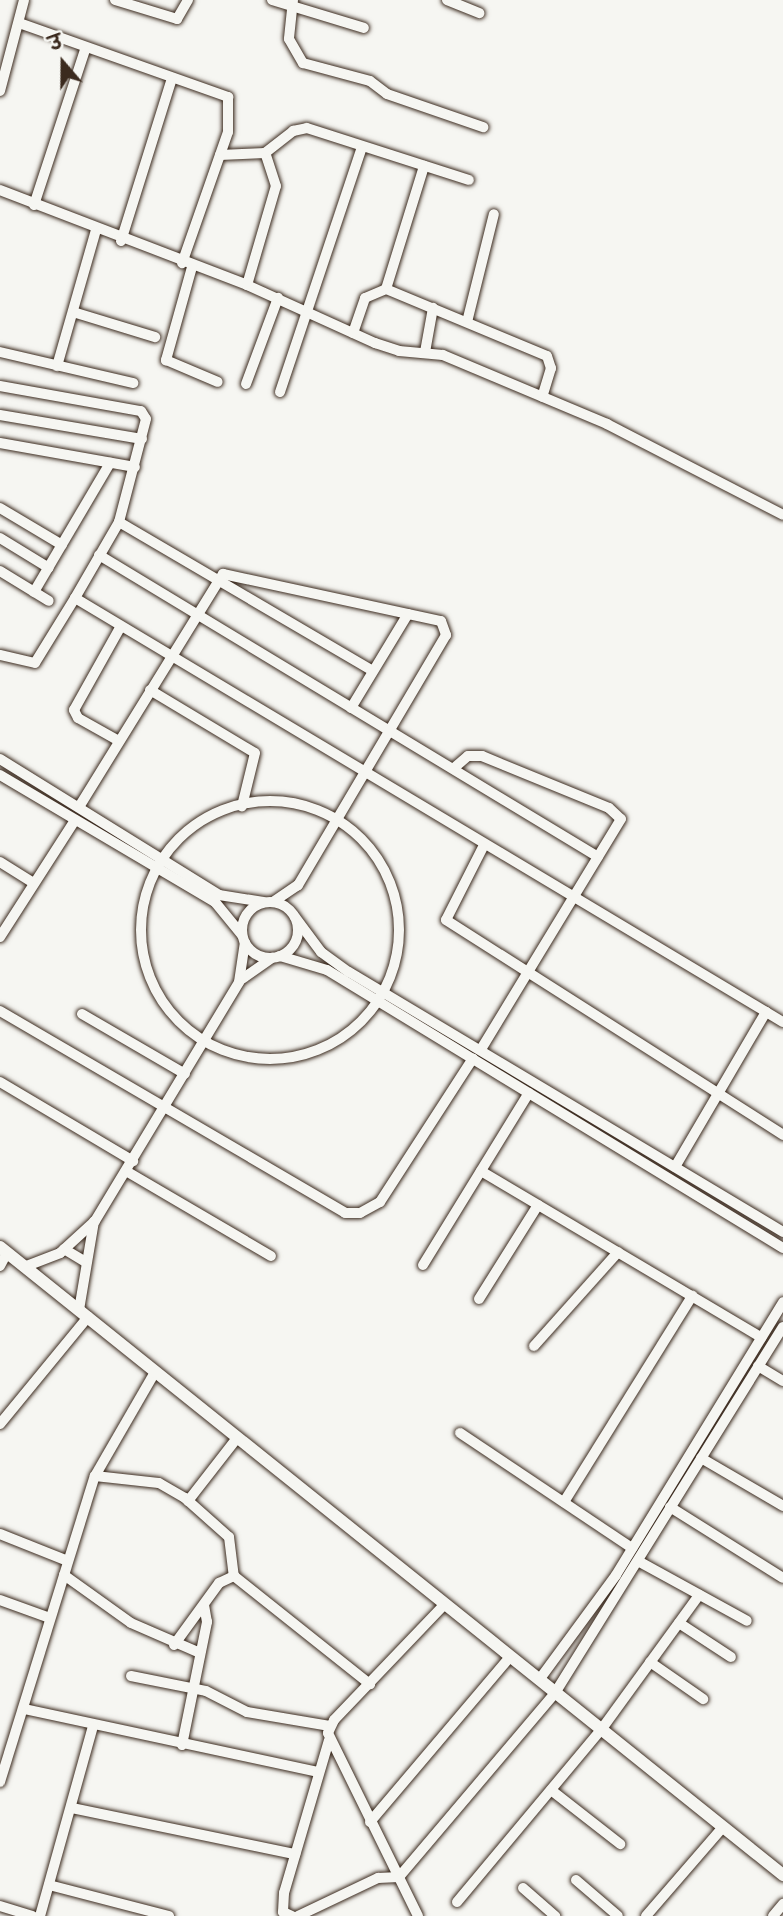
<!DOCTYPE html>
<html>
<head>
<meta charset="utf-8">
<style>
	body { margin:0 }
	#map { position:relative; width:783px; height:1916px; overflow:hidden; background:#f6f6f2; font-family:Sriracha,"Playpen Sans Deva",sans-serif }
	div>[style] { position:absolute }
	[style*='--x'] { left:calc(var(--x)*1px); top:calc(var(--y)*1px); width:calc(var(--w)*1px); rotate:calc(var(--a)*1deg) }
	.roads { filter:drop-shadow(0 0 2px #3b2a1e) drop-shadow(0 0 2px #3b2a1e) }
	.minor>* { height:10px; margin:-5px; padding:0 5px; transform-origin:5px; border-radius:5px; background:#f6f6f2 }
	.minor>.ring { margin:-5px; padding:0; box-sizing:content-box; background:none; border:10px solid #f6f6f2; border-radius:50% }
	.major>* { height:12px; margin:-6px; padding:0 6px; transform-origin:6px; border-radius:6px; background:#f6f6f2 }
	span { translate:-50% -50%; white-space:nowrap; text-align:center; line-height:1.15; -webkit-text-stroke:5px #f6f6f2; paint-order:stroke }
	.north { position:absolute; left:28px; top:28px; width:70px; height:70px; -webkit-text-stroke:5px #f6f6f2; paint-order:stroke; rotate:340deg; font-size:19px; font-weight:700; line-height:28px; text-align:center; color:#3b2a1e }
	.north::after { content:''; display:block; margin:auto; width:24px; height:32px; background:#3b2a1e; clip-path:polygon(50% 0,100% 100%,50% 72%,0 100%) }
</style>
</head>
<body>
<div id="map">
	<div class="roads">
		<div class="minor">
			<i style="--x:115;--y:0;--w:65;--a:17"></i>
			<i style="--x:177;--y:19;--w:22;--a:-60"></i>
			<i style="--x:272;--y:0;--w:96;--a:16.9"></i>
			<i style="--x:293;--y:0;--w:39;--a:96"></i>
			<i style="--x:289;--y:39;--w:28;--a:60"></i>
			<i style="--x:303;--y:63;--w:69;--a:15"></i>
			<i style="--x:370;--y:81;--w:21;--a:37"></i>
			<i style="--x:387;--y:94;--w:102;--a:19"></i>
			<i style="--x:447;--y:0;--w:35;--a:22"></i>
			<i style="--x:22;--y:24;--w:219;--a:19.5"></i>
			<i style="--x:228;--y:97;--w:35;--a:90"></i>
			<i style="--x:228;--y:132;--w:139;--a:109.3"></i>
			<i style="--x:0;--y:91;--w:94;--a:-75.2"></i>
			<i style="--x:220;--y:155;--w:45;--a:-2.5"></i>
			<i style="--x:265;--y:153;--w:36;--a:-38"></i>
			<i style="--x:293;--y:131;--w:14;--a:-12"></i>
			<i style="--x:307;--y:128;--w:170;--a:17.8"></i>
			<i style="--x:0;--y:190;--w:265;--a:21"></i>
			<i style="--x:247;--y:285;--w:141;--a:24.4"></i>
			<i style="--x:375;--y:343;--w:25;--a:18"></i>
			<i style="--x:399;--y:351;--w:44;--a:5.2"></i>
			<i style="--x:443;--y:355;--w:178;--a:22.8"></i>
			<i style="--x:607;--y:424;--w:198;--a:27.3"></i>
			<i style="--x:34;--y:205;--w:163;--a:-71.8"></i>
			<i style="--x:121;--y:241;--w:171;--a:-72.6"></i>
			<i style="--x:192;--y:267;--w:97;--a:105.6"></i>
			<i style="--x:166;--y:360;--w:56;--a:22.9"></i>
			<i style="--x:247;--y:285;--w:103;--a:-73.7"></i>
			<i style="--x:276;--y:186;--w:35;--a:-108"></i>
			<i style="--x:386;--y:289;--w:129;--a:-72.8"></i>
			<i style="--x:73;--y:312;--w:86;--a:17"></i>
			<i style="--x:467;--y:322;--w:111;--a:-76"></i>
			<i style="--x:353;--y:333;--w:37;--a:-71"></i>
			<i style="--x:365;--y:298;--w:23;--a:-23"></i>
			<i style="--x:386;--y:289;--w:174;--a:22.6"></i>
			<i style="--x:547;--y:356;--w:13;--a:72"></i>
			<i style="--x:551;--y:368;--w:30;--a:107"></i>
			<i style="--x:0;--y:352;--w:137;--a:13.1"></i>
			<i style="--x:425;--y:352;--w:45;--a:-79.7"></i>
			<i style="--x:57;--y:366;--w:141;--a:-74"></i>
			<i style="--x:246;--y:384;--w:92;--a:-69.6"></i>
			<i style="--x:0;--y:386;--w:143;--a:10.1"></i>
			<i style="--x:141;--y:411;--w:9;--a:58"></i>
			<i style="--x:146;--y:419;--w:106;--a:104.7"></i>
			<i style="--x:119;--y:522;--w:88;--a:120.1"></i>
			<i style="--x:75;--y:598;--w:76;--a:121.6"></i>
			<i style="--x:35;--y:663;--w:36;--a:-167"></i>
			<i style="--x:280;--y:392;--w:258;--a:-71.5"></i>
			<i style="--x:0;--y:415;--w:144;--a:9.6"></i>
			<i style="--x:0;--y:443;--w:137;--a:10.1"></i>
			<i style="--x:0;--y:508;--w:72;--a:30.8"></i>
			<i style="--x:119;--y:522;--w:294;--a:30.4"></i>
			<i style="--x:0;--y:538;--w:57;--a:31.5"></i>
			<i style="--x:99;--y:555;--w:583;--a:31.18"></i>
			<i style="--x:0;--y:571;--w:57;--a:31.5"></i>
			<i style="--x:34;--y:592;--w:150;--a:-59.5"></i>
			<i style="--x:75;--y:598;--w:825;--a:30.92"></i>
			<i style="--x:150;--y:690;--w:122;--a:31"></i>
			<i style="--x:255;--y:753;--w:55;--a:103.8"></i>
			<i style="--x:351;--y:708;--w:110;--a:-58.8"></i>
			<i style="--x:119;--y:741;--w:47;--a:-150.7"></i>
			<i style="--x:78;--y:718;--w:9;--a:-117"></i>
			<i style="--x:74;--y:710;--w:96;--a:-60.8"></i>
			<i style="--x:0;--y:759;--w:258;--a:31.8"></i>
			<i style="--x:219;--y:895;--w:45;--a:9"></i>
			<i style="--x:454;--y:768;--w:18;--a:-41"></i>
			<i style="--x:468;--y:756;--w:14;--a:0"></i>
			<i style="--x:482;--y:756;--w:137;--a:22.3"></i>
			<i style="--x:609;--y:808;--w:16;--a:43"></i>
			<i style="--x:621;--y:819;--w:269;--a:121.3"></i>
			<i style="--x:0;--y:775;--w:250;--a:30.6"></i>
			<i style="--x:215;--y:902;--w:43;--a:50.7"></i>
			<i class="ring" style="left:141px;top:801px;width:248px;height:248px"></i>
			<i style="--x:79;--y:807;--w:274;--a:-58.3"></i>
			<i style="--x:223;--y:574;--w:223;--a:12.2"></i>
			<i style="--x:441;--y:621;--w:15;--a:70"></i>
			<i style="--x:446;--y:635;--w:291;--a:120.6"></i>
			<i style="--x:298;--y:885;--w:30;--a:146"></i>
			<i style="--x:484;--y:845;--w:84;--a:116.9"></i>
			<i style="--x:446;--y:920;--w:400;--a:32.5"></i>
			<i style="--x:0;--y:862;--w:40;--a:32"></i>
			<i class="ring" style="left:242px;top:902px;width:46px;height:46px"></i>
			<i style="--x:295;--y:917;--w:44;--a:53.4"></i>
			<i style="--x:321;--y:952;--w:34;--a:36"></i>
			<i style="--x:349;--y:972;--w:506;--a:30.92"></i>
			<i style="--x:0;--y:937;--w:139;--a:-57.3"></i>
			<i style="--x:280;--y:956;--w:49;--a:16.6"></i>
			<i style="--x:327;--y:970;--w:534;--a:31.37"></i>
			<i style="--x:242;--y:979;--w:37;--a:-35"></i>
			<i style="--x:0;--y:1011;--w:400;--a:30.3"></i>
			<i style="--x:345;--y:1213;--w:15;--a:0"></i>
			<i style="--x:360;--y:1213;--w:23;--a:-29"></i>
			<i style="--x:380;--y:1202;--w:171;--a:-57.1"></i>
			<i style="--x:82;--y:1014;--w:119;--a:30.2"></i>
			<i style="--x:0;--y:1082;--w:155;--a:30.7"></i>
			<i style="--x:675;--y:1167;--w:180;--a:-59.6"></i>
			<i style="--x:126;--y:1171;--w:168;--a:30.4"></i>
			<i style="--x:481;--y:1171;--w:326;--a:30.7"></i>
			<i style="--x:64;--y:1249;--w:26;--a:31"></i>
			<i style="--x:423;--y:1265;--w:202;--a:-58.4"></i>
			<i style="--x:0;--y:1266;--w:15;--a:-62"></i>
			<i style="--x:24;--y:1267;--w:39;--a:-21"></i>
			<i style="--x:60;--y:1253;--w:47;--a:-42.4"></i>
			<i style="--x:95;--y:1221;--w:279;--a:-58.9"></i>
			<i style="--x:239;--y:982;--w:40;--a:-81.5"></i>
			<i style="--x:479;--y:1299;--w:111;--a:-57.9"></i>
			<i style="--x:79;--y:1310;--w:90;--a:-80.4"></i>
			<i style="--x:534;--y:1346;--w:126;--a:-48.2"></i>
			<i style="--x:758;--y:1366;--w:29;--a:31"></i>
			<i style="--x:0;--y:1424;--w:139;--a:-50.6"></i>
			<i style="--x:460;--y:1433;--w:207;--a:33.8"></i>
			<i style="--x:701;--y:1458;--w:95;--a:30.3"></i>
			<i style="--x:95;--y:1476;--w:64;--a:6.2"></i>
			<i style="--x:159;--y:1483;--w:30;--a:30"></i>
			<i style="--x:185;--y:1498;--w:59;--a:41.6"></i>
			<i style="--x:229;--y:1537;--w:39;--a:83"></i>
			<i style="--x:188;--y:1501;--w:80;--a:-52.1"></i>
			<i style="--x:564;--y:1502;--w:243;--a:-58.1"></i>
			<i style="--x:670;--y:1507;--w:133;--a:32.1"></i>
			<i style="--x:0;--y:1534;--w:73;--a:21.7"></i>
			<i style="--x:638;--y:1561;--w:124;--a:28.8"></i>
			<i style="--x:64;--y:1575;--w:82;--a:35.6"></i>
			<i style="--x:131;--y:1623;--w:75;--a:23.5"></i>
			<i style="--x:0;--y:1600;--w:53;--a:19.8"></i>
			<i style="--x:679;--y:1623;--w:62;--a:33.2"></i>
			<i style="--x:174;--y:1645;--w:77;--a:-54"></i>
			<i style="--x:219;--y:1583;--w:17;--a:-25"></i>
			<i style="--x:234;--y:1576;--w:174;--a:38.5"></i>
			<i style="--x:650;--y:1662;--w:65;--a:34.9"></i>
			<i style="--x:131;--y:1676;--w:76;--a:11.3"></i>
			<i style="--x:206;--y:1691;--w:46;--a:27.1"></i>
			<i style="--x:247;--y:1712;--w:84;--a:9.6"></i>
			<i style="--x:539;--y:1680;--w:130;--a:-53.7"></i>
			<i style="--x:616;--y:1575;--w:320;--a:-58.5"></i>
			<i style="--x:24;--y:1709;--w:300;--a:12.1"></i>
			<i style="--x:182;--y:1745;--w:126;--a:-78.5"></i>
			<i style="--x:207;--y:1622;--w:17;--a:-100"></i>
			<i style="--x:0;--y:1782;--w:320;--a:-72.8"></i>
			<i style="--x:95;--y:1476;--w:120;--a:-60"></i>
			<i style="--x:551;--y:1790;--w:88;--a:38"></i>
			<i style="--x:72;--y:1808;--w:228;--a:11.7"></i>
			<i style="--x:370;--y:1822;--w:216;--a:-49.7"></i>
			<i style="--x:576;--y:1880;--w:55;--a:40.6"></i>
			<i style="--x:49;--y:1885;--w:124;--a:14.5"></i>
			<i style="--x:523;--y:1888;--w:43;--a:41.2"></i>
			<i style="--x:457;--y:1902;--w:224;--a:-50.1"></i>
			<i style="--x:601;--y:1730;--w:167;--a:-54"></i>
			<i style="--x:0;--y:1906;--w:34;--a:17"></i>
			<i style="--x:40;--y:1916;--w:197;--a:-74.4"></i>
			<i style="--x:292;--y:1916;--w:10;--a:-156"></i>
			<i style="--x:283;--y:1912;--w:19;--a:-87"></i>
			<i style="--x:284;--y:1893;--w:159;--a:-73.6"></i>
			<i style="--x:298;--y:1916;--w:89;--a:-25.4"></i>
			<i style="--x:378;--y:1878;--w:21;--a:-3"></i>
			<i style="--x:399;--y:1877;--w:241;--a:-49.7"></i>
			<i style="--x:555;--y:1693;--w:431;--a:-58.1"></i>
			<i style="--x:418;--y:1916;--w:204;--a:-116.2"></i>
			<i style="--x:328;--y:1733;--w:14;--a:-65"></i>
			<i style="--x:334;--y:1720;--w:161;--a:-46.3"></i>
			<i style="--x:646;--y:1916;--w:118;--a:-49.1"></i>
			<i style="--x:773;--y:1916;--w:16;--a:-50"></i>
		</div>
		<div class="major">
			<i style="--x:0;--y:1247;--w:1004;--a:38.73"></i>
		</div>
	</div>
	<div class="north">उ</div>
</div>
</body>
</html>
